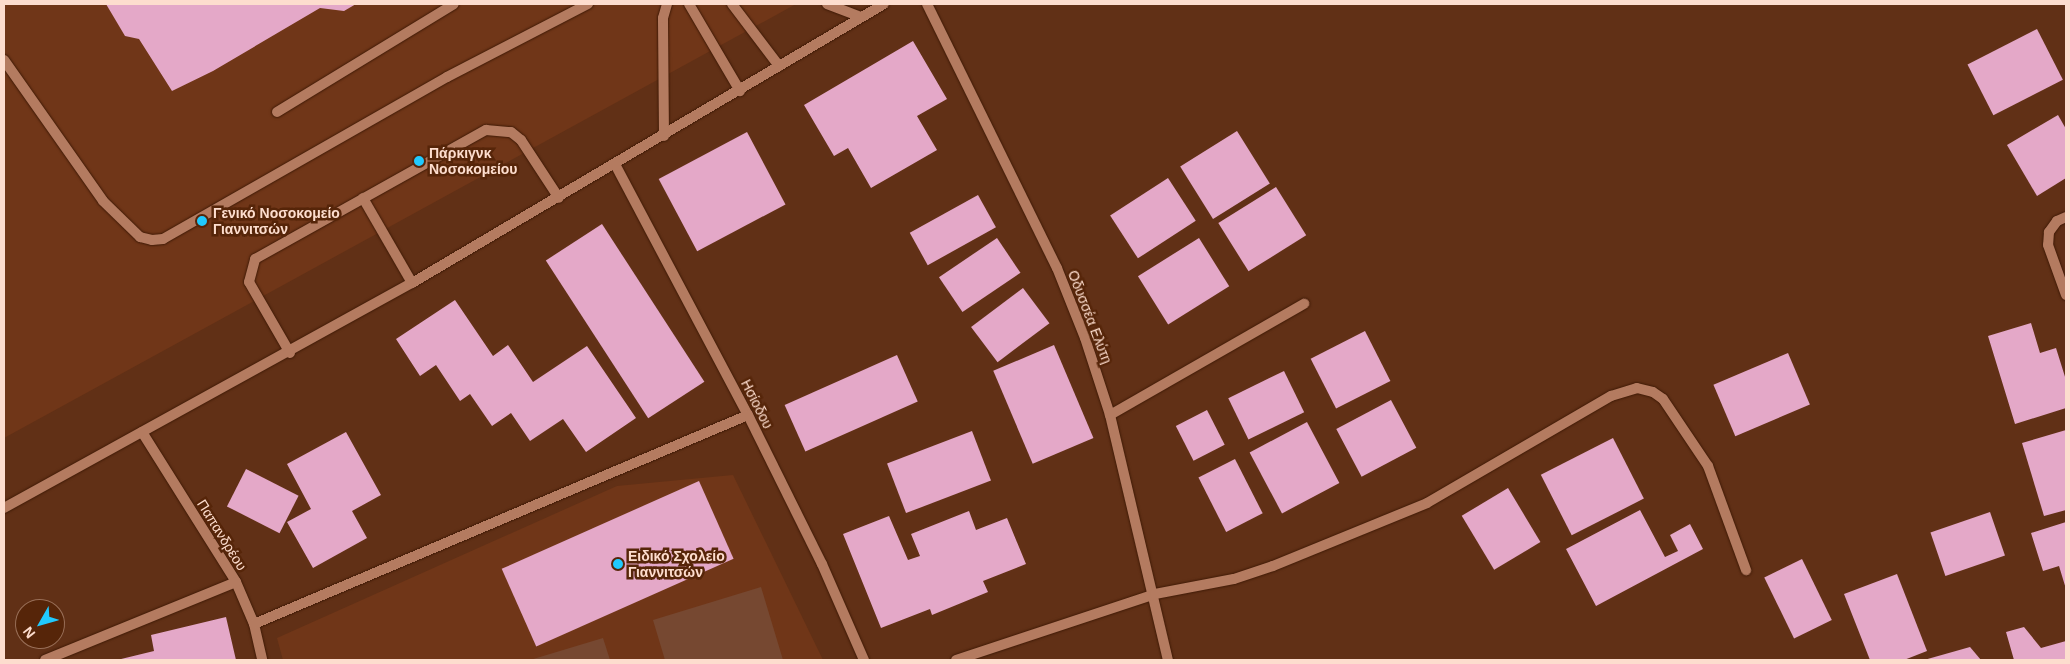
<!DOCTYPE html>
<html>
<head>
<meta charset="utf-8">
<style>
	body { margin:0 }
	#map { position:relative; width:2070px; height:664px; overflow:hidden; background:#613016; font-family:Arial,sans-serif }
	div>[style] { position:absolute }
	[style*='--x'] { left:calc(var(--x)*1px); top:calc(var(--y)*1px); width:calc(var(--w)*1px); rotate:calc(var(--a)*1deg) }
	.built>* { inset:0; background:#703618 }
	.green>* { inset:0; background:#764831 }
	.building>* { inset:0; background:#e4a8c8; transform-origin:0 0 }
	.roads { filter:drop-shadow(0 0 1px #3f1a06) drop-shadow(0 0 1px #3f1a06) }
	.lane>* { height:10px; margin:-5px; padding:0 5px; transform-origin:5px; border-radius:5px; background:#b47b60 }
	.street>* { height:10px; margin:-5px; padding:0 5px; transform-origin:5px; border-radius:5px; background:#b47b60 }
	.dots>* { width:14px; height:14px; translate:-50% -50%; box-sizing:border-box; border:2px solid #562509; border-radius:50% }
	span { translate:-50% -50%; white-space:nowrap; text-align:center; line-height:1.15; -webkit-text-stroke:5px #562509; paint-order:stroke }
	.poi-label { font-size:14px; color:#fdddce; font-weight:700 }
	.left { translate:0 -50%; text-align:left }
	.street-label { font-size:14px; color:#fdddce }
	.frame { position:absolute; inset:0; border:5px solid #fdddce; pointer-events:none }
	.north { position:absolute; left:15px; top:599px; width:50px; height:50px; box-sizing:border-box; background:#562509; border:1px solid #996f58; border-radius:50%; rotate:232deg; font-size:14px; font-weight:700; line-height:20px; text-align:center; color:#fdddce }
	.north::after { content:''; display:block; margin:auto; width:18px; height:22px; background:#21c9fd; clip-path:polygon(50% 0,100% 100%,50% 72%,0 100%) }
</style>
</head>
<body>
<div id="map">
	<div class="built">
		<i style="clip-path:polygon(4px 4px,796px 4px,4px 438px)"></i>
		<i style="clip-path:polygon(733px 475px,823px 660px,283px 660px,277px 638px,617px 486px)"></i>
	</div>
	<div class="green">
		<i style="clip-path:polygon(761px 587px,783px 660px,665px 660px,653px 620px)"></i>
		<i style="clip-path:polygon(603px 638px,610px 660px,530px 660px)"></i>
	</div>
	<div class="building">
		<i style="clip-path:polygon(106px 4px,356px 4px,344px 11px,320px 8px,213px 71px,172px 91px,139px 39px,125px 36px)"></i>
		<i style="left:2037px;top:29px;width:57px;height:78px;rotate:63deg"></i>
		<i style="clip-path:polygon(913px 41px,947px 99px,917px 116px,937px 150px,871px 188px,848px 148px,834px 156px,804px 105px)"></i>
		<i style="clip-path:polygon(2058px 115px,2066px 129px,2066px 178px,2037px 196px,2007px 145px)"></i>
		<i style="left:1237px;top:131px;width:62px;height:67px;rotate:58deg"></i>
		<i style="left:747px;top:132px;width:82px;height:100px;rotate:62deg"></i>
		<i style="left:1168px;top:178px;width:51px;height:69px;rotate:57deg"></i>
		<i style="left:1276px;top:187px;width:57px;height:68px;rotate:58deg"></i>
		<i style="left:978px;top:195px;width:37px;height:78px;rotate:61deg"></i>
		<i style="left:602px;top:224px;width:188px;height:67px;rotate:57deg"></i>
		<i style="left:997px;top:238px;width:42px;height:70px;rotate:56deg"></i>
		<i style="left:1199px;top:238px;width:57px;height:72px;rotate:58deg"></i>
		<i style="left:1023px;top:288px;width:44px;height:65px;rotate:53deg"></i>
		<i style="clip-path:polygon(455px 300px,493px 356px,508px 345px,533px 382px,587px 346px,636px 418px,586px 452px,563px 419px,530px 441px,511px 413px,492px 426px,470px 394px,460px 401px,436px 365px,420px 376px,396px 339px)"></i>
		<i style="clip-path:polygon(2031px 323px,2040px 353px,2056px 348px,2066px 380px,2066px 408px,2015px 424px,1988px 336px)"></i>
		<i style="left:1365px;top:331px;width:56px;height:61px;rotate:63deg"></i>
		<i style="left:1054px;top:345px;width:101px;height:66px;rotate:67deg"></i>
		<i style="left:1788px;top:353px;width:56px;height:81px;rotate:67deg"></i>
		<i style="left:897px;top:355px;width:51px;height:123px;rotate:66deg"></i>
		<i style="left:1284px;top:371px;width:46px;height:62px;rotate:64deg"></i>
		<i style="left:1391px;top:400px;width:54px;height:62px;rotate:62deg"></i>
		<i style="left:1207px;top:410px;width:39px;height:35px;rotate:63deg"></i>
		<i style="left:1307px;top:422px;width:69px;height:65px;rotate:62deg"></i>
		<i style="clip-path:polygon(2066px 430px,2066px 510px,2044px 516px,2022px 443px)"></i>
		<i style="left:972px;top:431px;width:53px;height:91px;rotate:69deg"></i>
		<i style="clip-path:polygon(346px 432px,381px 495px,352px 511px,367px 538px,313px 568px,287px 522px,311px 509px,287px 464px)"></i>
		<i style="left:1613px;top:438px;width:68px;height:81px;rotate:63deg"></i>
		<i style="left:1235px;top:459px;width:61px;height:41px;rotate:63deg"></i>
		<i style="left:246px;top:469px;width:59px;height:42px;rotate:27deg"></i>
		<i style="left:699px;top:481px;width:85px;height:216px;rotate:66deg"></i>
		<i style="left:1508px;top:488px;width:63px;height:54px;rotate:59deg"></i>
		<i style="clip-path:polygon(1640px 510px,1665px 557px,1678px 551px,1670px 535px,1690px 524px,1703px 549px,1596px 606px,1566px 549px)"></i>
		<i style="clip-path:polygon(969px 511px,976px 530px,1007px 518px,1026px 564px,983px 581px,988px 592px,932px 615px,930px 609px,881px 628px,843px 534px,889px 516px,908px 560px,920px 556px,911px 534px)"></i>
		<i style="left:1990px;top:512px;width:46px;height:63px;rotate:71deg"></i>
		<i style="clip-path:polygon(2066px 522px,2066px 589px,2059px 566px,2043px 571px,2031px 533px)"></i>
		<i style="left:1802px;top:559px;width:68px;height:42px;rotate:64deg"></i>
		<i style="clip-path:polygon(1897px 574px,1927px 651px,1904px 660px,1870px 660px,1844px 594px)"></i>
		<i style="clip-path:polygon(226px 617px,236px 660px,117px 660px,154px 651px,151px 635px)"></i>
		<i style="clip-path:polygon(2024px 627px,2041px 648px,2066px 641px,2066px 660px,2014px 660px,2006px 632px)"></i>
		<i style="clip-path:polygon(1970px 647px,1981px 660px,1924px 660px)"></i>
	</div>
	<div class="roads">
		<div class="lane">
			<i style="--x:689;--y:4;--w:101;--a:59.6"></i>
			<i style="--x:732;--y:4;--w:78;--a:52.8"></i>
			<i style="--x:827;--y:4;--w:36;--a:21"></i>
			<i style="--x:4;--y:60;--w:172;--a:54.9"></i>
			<i style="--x:103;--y:201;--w:52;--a:44.2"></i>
			<i style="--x:140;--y:237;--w:12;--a:14"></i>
			<i style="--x:152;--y:240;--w:11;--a:-5"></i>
			<i style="--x:163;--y:239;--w:327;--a:-29.7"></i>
			<i style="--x:447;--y:77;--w:159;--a:-27.4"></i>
			<i style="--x:277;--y:112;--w:207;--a:-31.4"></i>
			<i style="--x:664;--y:136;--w:118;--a:-90.5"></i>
			<i style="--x:663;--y:18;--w:15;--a:-74"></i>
			<i style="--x:363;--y:198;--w:98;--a:60"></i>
			<i style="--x:290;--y:353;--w:82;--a:-120"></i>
			<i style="--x:249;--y:282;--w:24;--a:-75"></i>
			<i style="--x:255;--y:259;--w:265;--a:-29.2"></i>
			<i style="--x:486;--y:130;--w:25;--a:5"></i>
			<i style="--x:511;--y:132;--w:13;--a:39"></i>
			<i style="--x:521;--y:140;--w:69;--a:56.8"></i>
		</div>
		<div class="street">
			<i style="--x:927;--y:4;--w:294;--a:63.8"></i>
			<i style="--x:1057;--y:268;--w:75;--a:68.2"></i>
			<i style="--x:1085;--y:338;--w:81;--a:72"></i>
			<i style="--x:1110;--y:415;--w:252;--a:76.7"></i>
			<i style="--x:616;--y:166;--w:282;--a:62.1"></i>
			<i style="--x:748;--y:415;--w:166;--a:63.6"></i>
			<i style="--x:822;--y:564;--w:105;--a:66.4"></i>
			<i style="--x:2066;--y:217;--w:10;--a:156"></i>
			<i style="--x:2057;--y:221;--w:14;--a:126"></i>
			<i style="--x:2049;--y:232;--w:13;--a:94"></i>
			<i style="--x:2048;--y:245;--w:53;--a:70.2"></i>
			<i style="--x:1110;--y:415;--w:224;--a:-29.8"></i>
			<i style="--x:142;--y:432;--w:177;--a:57.9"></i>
			<i style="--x:236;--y:582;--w:46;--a:66.8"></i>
			<i style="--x:254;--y:624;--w:37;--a:77"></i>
			<i style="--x:4;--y:508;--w:466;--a:-28.9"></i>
			<i style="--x:412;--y:283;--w:548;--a:-30.59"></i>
			<i style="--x:254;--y:624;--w:536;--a:-22.93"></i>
			<i style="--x:45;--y:660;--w:206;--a:-22.2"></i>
			<i style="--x:956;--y:660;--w:210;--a:-18.3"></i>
			<i style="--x:1155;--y:594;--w:80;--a:-10.8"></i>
			<i style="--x:1234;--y:579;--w:41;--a:-18.4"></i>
			<i style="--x:1273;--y:566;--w:166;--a:-22.2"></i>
			<i style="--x:1427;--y:503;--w:213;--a:-30.2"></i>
			<i style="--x:1611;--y:396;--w:27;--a:-17"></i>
			<i style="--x:1637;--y:388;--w:16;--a:14"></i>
			<i style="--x:1653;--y:392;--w:12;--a:35"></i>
			<i style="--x:1663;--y:399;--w:81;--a:56.1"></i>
			<i style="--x:1708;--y:466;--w:111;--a:69.9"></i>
		</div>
	</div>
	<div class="dots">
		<i style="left:419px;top:161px;background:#21c9fd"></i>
		<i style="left:202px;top:221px;background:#21c9fd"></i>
		<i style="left:618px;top:564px;background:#21c9fd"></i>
	</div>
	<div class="poi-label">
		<span class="left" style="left:429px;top:161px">Πάρκιγνκ<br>Νοσοκομείου</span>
		<span class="left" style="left:213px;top:221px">Γενικό Νοσοκομείο<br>Γιαννιτσών</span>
		<span class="left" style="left:628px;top:564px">Ειδικό Σχολείο<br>Γιαννιτσών</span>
	</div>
	<div class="street-label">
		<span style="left:1090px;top:317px;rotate:69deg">Οδυσσέα Ελύτη</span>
		<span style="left:757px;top:404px;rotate:63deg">Ησίοδου</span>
		<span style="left:222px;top:535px;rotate:58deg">Παπανδρέου</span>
	</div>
	<div class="frame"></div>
	<div class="north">N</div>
</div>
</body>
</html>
